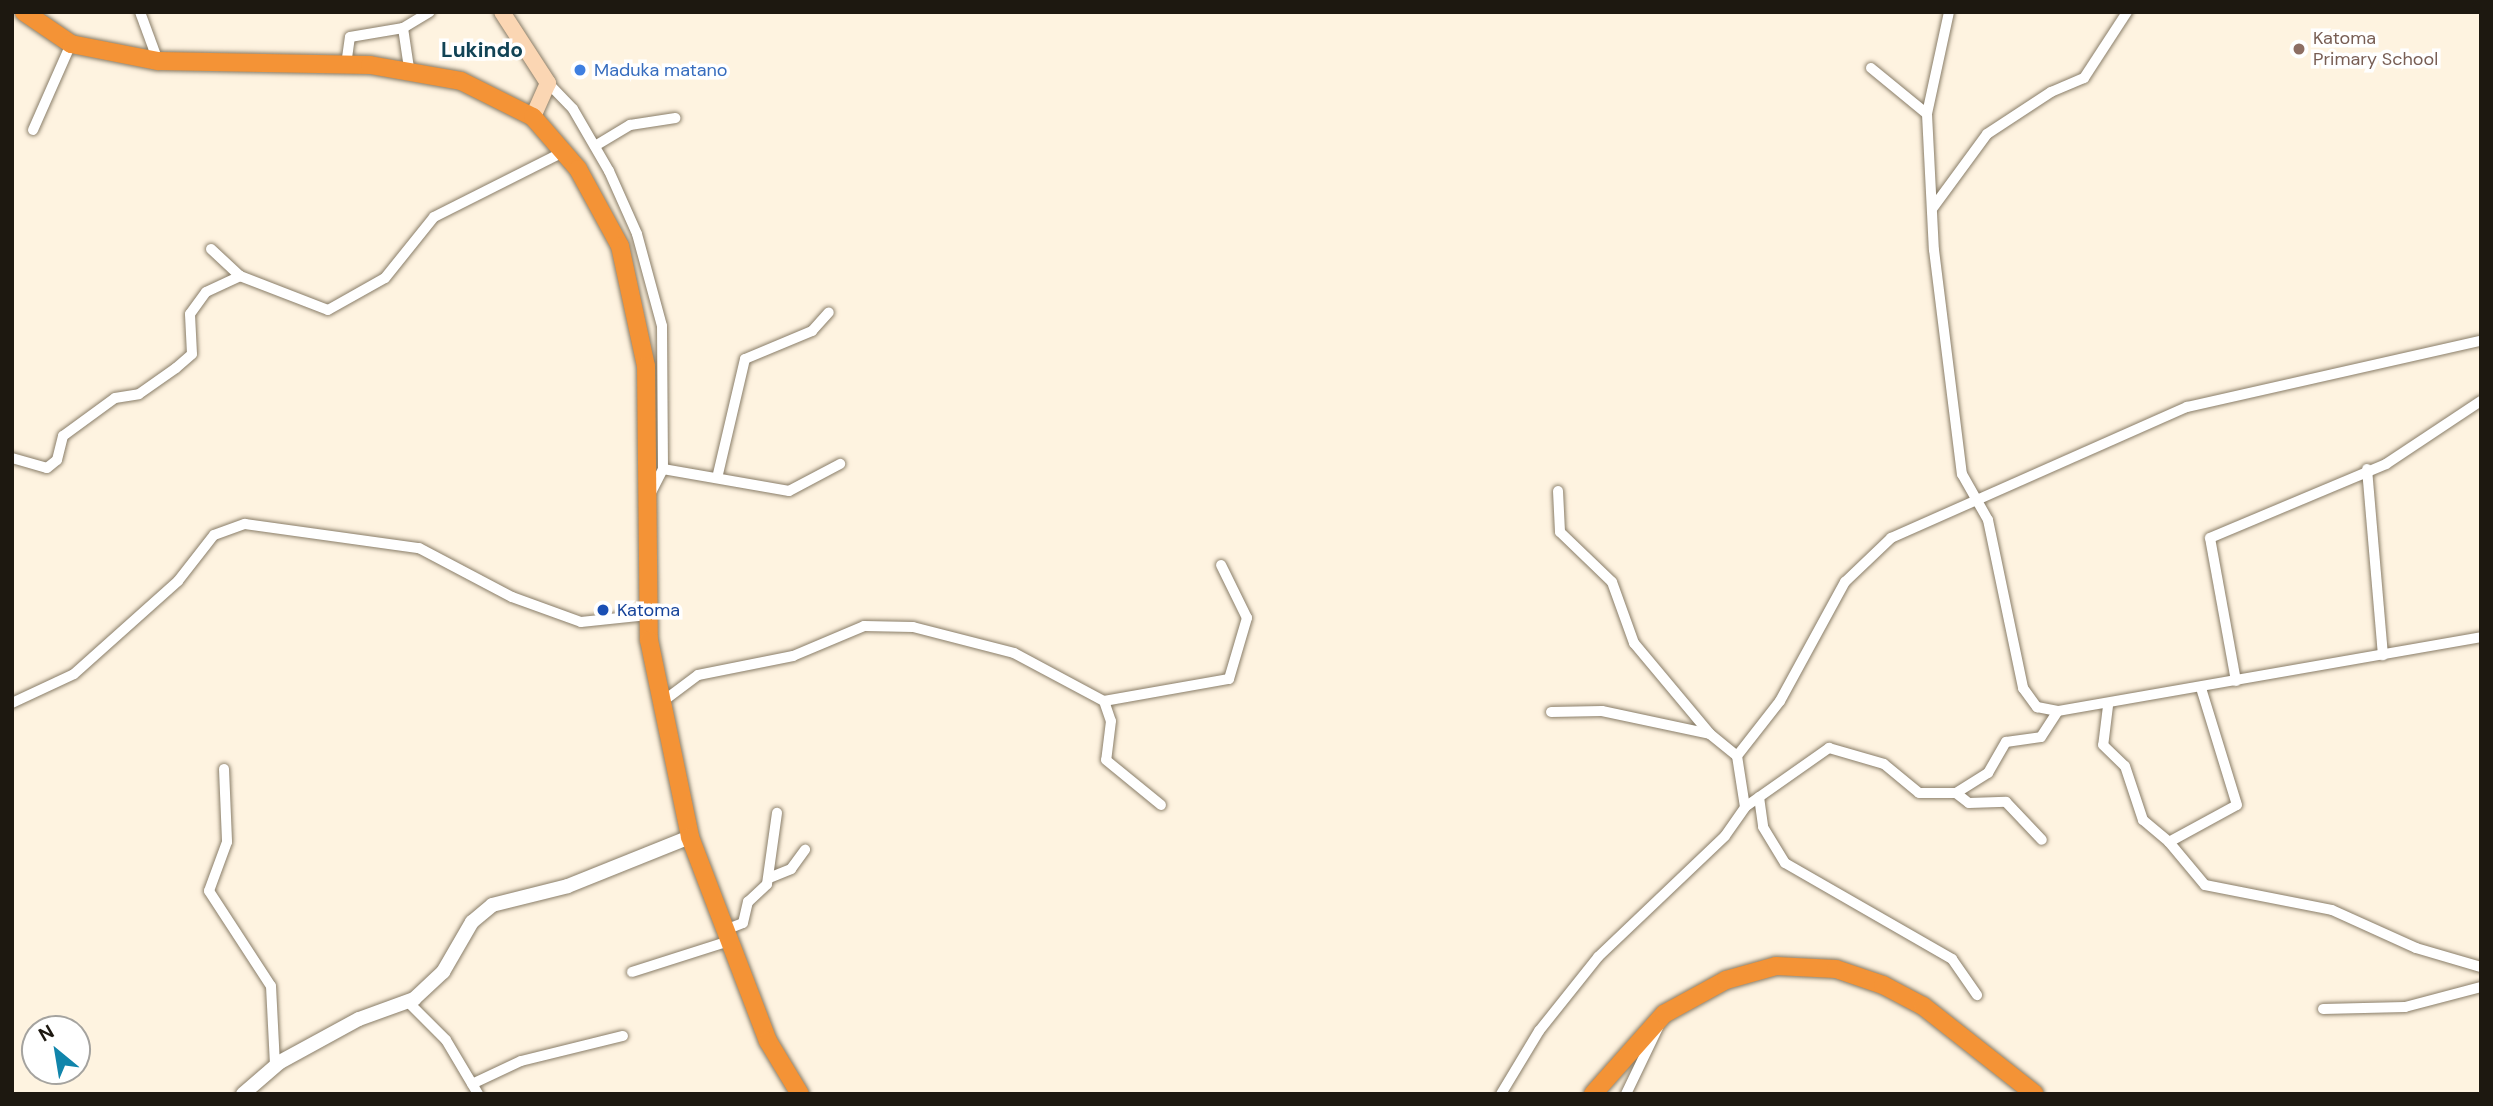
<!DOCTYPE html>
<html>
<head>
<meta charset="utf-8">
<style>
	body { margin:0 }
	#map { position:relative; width:2493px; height:1106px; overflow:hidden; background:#fef3e0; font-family:"DM Sans",sans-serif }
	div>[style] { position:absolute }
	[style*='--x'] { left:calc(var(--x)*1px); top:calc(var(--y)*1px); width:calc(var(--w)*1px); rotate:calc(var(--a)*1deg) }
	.roads { filter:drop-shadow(0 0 2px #897d68) drop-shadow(0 0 2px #897d68) }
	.minor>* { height:10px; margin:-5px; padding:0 5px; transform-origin:5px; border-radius:5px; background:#fff }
	.tertiary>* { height:14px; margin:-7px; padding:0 7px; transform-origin:7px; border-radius:7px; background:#fff }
	.secondary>* { height:16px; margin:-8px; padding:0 8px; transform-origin:8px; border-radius:8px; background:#fbd6b3 }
	.trunk>* { height:18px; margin:-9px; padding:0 9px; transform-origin:9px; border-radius:9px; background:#f49336 }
	.dots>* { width:19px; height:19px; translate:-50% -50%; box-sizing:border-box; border:4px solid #fff; border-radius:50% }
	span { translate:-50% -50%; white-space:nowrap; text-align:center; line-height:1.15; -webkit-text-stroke:7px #fff; paint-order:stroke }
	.education-label { font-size:18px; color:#785e54 }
	.left { translate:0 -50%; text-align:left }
	.shop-label { font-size:18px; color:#366cbe }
	.transit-label { font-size:18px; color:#164399 }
	.quarter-label { font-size:21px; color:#114355; font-weight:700 }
	.frame { position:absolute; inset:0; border:14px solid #1d1810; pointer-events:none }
	.north { position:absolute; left:21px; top:1015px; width:70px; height:70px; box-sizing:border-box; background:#fff; border:2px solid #a5a39f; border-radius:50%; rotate:330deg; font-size:19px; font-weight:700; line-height:28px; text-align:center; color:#1d1810 }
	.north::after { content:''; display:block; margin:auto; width:24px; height:32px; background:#1185ab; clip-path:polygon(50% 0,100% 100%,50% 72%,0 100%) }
</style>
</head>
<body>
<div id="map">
	<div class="roads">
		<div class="minor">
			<i style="--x:140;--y:12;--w:52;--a:69.8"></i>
			<i style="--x:1949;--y:12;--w:104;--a:102.2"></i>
			<i style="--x:1927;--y:114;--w:136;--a:87.1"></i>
			<i style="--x:1934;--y:250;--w:226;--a:82.9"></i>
			<i style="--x:1962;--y:474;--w:53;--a:60.5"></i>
			<i style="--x:1988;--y:520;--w:172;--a:78.2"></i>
			<i style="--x:2023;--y:688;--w:24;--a:54"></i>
			<i style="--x:2037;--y:707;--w:21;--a:11"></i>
			<i style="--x:403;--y:28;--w:40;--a:81.5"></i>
			<i style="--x:346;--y:65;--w:28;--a:-82"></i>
			<i style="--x:350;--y:37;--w:54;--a:-9.6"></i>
			<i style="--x:403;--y:28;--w:31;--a:-31"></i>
			<i style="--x:1871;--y:68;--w:72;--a:39.4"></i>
			<i style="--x:548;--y:83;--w:36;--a:46"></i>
			<i style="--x:573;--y:109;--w:72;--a:59.9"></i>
			<i style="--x:609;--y:171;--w:69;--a:66"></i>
			<i style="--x:637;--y:234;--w:95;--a:74.8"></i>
			<i style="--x:662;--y:326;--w:143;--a:89.6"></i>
			<i style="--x:663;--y:469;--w:36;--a:117"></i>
			<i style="--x:33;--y:130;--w:94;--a:-66.2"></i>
			<i style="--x:595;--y:146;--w:41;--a:-31"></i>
			<i style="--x:630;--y:125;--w:46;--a:-8.8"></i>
			<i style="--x:1932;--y:209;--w:93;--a:-53.7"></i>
			<i style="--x:1987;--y:134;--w:77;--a:-33.3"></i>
			<i style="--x:2051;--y:92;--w:36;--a:-23"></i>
			<i style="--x:2084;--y:78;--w:79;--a:-56.9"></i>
			<i style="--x:211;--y:249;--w:40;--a:43"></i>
			<i style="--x:240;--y:276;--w:94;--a:21.1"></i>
			<i style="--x:328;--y:310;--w:65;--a:-29.3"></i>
			<i style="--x:385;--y:278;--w:78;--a:-51.2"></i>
			<i style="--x:434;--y:217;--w:144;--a:-26.7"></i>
			<i style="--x:12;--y:458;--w:36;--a:16"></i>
			<i style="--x:47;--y:468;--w:13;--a:-39"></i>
			<i style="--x:57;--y:460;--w:25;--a:-76"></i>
			<i style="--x:63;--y:436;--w:64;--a:-36.2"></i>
			<i style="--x:115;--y:398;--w:24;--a:-9"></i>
			<i style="--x:139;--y:394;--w:45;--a:-35.1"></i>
			<i style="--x:176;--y:368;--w:21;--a:-41"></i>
			<i style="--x:192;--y:354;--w:40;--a:-92.9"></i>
			<i style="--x:190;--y:314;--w:27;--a:-54"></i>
			<i style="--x:206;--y:292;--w:38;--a:-25"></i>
			<i style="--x:663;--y:469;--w:128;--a:9.9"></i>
			<i style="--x:789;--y:491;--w:58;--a:-27.9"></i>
			<i style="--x:2367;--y:469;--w:187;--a:85.1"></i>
			<i style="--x:718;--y:474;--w:118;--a:-76.8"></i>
			<i style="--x:745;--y:359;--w:73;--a:-22.7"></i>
			<i style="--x:812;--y:331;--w:25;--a:-48"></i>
			<i style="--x:1558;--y:491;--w:41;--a:87.2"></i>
			<i style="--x:1560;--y:532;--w:72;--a:43.9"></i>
			<i style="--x:1612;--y:582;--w:65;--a:70.2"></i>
			<i style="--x:1634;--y:643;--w:119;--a:50.1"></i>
			<i style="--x:1710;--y:734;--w:35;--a:39"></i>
			<i style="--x:2236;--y:681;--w:145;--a:-100.3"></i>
			<i style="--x:2210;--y:538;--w:191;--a:-22.8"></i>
			<i style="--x:2386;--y:464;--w:114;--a:-33.6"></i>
			<i style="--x:1104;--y:701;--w:127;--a:-10"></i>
			<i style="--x:1229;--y:679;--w:64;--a:-73.6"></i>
			<i style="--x:1247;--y:618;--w:59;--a:-116.1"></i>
			<i style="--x:662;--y:702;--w:45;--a:-36.9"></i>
			<i style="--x:698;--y:675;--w:97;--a:-11.3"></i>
			<i style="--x:793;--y:656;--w:77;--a:-22.9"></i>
			<i style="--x:864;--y:626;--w:49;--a:1.2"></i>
			<i style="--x:913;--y:627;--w:104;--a:14.4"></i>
			<i style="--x:1014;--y:653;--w:102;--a:28.1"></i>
			<i style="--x:1104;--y:701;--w:21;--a:71"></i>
			<i style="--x:1111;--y:721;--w:39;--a:97"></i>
			<i style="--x:1106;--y:760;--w:71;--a:39.3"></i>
			<i style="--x:12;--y:703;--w:68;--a:-25.1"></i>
			<i style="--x:74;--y:674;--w:140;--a:-41.8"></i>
			<i style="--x:178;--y:581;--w:58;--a:-52"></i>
			<i style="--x:214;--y:535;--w:33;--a:-20"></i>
			<i style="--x:245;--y:524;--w:176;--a:7.9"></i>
			<i style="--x:419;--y:548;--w:105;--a:27.8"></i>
			<i style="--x:512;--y:597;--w:73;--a:19.9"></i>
			<i style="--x:581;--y:622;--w:67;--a:-6"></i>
			<i style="--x:2108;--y:706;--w:39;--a:97"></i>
			<i style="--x:2103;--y:745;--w:30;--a:44"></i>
			<i style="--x:2125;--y:766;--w:57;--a:71.6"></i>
			<i style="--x:2143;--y:820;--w:34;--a:40"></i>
			<i style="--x:2169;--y:842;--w:77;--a:-28.6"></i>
			<i style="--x:2237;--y:805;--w:122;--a:-107.1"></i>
			<i style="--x:1551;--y:712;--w:51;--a:-1.1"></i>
			<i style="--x:1602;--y:711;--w:110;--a:12"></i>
			<i style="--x:224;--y:769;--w:73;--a:87.6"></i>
			<i style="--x:227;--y:842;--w:52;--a:110.2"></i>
			<i style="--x:209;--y:891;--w:113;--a:56.9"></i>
			<i style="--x:271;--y:986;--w:80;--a:87.1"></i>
			<i style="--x:1956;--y:793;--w:16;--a:38"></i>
			<i style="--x:1969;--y:803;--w:37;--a:-2"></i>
			<i style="--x:2006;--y:802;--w:52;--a:46.5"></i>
			<i style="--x:1759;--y:797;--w:30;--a:82"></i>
			<i style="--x:1763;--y:827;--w:42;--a:58.6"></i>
			<i style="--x:1785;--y:863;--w:193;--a:29.9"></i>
			<i style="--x:1952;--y:959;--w:44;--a:55.2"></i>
			<i style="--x:1745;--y:807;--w:52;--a:-98.9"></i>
			<i style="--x:1737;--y:756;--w:70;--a:-52"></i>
			<i style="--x:1780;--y:701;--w:136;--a:-61.4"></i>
			<i style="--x:1845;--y:582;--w:64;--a:-43.7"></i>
			<i style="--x:1891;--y:538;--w:324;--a:-23.9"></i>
			<i style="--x:2187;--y:407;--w:301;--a:-12.7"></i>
			<i style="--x:2169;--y:842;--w:56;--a:50.1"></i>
			<i style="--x:2205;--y:885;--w:129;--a:11.1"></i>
			<i style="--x:2332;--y:910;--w:92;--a:24.3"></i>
			<i style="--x:2416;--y:948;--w:68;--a:16.3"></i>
			<i style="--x:769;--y:878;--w:24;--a:-22"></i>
			<i style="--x:791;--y:869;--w:24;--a:-54"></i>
			<i style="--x:725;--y:930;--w:19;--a:-21"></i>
			<i style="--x:743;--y:923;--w:22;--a:-77"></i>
			<i style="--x:748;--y:902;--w:26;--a:-43"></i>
			<i style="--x:767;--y:884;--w:72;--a:-82"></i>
			<i style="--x:632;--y:972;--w:102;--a:-17.7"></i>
			<i style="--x:407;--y:1001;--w:55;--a:45"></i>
			<i style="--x:446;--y:1040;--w:63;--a:59.3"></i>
			<i style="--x:2323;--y:1009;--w:82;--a:-1.4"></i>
			<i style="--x:2405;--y:1007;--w:79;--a:-14.7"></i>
			<i style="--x:472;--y:1084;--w:54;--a:-25.1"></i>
			<i style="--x:521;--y:1061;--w:105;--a:-13.8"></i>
			<i style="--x:1501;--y:1094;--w:74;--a:-58.9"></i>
			<i style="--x:1539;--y:1031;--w:95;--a:-51.4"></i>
			<i style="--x:1598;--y:957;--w:175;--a:-43.6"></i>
			<i style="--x:1725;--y:836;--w:35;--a:-55"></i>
			<i style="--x:1745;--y:807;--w:103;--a:-35.1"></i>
			<i style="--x:1829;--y:748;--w:57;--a:16.2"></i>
			<i style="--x:1884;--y:764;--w:45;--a:39.6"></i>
			<i style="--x:1919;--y:793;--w:37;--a:0"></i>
			<i style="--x:1956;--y:793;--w:38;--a:-32"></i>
			<i style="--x:1988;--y:773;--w:36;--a:-60"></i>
			<i style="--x:2006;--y:742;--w:35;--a:-8"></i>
			<i style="--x:2041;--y:737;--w:31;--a:-57"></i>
			<i style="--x:2058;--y:711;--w:429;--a:-9.9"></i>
			<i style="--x:1626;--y:1094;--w:85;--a:-64.3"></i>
		</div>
		<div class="tertiary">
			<i style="--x:243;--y:1094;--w:49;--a:-40.9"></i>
			<i style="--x:280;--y:1062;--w:90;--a:-28.6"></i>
			<i style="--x:359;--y:1019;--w:59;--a:-20"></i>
			<i style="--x:414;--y:999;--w:40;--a:-43"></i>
			<i style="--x:443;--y:972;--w:58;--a:-59.9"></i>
			<i style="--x:472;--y:922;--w:26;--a:-40"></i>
			<i style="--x:492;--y:905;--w:78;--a:-14"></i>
			<i style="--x:568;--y:886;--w:131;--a:-21.9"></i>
		</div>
		<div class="secondary">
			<i style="--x:502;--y:12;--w:85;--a:57.1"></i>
			<i style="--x:548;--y:83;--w:37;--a:114"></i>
		</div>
		<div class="trunk">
			<i style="--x:24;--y:12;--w:57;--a:34.2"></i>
			<i style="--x:71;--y:44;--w:89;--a:11.1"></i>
			<i style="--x:158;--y:61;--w:212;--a:1.1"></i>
			<i style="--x:370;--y:65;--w:92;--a:10"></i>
			<i style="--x:461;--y:81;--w:80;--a:26.6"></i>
			<i style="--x:533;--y:117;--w:69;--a:49.1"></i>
			<i style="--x:578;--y:169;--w:88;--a:61.4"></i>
			<i style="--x:620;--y:246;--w:123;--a:77.8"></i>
			<i style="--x:646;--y:366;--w:274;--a:89.4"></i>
			<i style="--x:649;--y:640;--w:201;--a:78.2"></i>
			<i style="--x:690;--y:837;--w:218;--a:69.1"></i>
			<i style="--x:768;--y:1041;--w:62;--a:58.9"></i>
			<i style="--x:1593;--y:1094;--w:107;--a:-48.4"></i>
			<i style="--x:1664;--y:1014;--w:71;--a:-28.7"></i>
			<i style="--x:1726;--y:980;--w:52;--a:-15.6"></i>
			<i style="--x:1776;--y:966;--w:60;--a:2.9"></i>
			<i style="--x:1836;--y:969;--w:50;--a:18.8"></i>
			<i style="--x:1883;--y:985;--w:45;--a:27.7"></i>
			<i style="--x:1923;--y:1006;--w:142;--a:38.2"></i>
		</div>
	</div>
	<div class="dots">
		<i style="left:2299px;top:49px;background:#8d6e63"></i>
		<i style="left:580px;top:70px;background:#3f7fe0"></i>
		<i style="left:603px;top:610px;background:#1a4fb4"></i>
	</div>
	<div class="education-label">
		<span class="left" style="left:2313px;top:49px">Katoma<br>Primary School</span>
	</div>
	<div class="shop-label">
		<span class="left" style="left:594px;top:70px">Maduka matano</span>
	</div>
	<div class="transit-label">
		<span class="left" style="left:617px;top:610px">Katoma</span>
	</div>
	<div class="quarter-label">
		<span style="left:482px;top:50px">Lukindo</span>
	</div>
	<div class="frame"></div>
	<div class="north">N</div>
</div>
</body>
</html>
